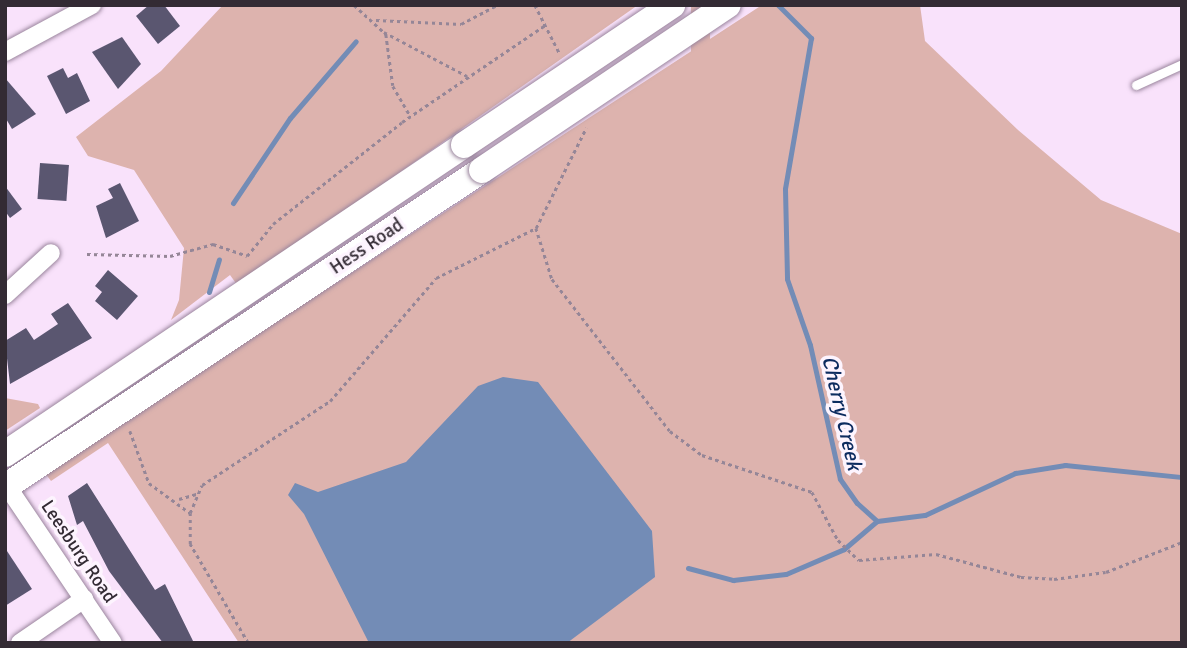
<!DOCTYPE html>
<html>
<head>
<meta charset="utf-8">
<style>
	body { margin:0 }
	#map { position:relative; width:1187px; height:648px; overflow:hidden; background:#f9e2fb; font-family:Signika,sans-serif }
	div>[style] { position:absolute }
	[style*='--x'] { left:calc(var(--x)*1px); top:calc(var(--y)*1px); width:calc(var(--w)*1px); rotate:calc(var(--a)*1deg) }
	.green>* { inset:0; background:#ddb3ae; transform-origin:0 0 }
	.water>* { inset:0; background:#738cb6 }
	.stream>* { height:5px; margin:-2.5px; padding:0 2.5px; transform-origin:2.5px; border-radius:2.5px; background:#738cb6 }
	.building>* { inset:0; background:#5a5670; transform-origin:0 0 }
	.path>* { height:2.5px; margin-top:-1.25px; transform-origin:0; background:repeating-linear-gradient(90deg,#958697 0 3.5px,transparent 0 7px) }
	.roads { filter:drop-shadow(0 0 2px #9a859d) drop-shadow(0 0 2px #9a859d) }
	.service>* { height:9px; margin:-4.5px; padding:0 4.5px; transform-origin:4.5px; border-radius:4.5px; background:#fff }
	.minor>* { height:18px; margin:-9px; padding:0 9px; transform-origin:9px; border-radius:9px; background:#fff }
	.secondary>* { height:26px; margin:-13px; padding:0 13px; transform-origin:13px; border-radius:13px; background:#fff }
	.bridges { filter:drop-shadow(0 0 2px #9a859d) drop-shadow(0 0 2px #9a859d) }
	.secondary-bridge>* { height:26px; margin:-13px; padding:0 13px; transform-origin:13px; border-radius:13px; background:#fff }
	span { translate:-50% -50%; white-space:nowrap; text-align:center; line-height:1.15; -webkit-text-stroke:7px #fdf4fe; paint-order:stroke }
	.street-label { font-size:19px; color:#332b34 }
	.water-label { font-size:21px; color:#0c2b5f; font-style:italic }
	.frame { position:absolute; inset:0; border:7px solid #332b34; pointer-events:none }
</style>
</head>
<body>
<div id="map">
	<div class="green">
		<i style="clip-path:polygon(223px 5px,638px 5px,238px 286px,230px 275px,171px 320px,179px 300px,184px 248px,134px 170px,88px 156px,76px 137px,161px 71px)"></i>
		<i style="left:691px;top:5px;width:19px;height:267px"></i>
		<i style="clip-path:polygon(762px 5px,920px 5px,925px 41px,1018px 130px,1101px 200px,1182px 234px,1182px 643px,239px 643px,108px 443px,51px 481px,45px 473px)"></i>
		<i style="clip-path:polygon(5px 398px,38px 404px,40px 408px,5px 431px)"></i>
	</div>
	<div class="water">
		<i style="clip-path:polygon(503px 377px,538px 382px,652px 531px,655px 577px,567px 643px,369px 643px,304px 514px,288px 495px,295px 483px,318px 492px,406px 462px,478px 386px)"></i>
	</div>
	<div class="stream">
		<i style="--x:778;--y:5;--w:47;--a:45"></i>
		<i style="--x:811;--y:38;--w:153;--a:99.8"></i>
		<i style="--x:785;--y:189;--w:90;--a:88.7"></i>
		<i style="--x:787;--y:279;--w:70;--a:70.8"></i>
		<i style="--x:810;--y:345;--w:137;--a:77.4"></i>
		<i style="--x:840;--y:479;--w:29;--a:55"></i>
		<i style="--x:857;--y:503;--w:27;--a:42"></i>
		<i style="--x:877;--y:521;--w:48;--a:-7.1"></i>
		<i style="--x:925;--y:515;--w:99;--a:-25"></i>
		<i style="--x:1015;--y:473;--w:51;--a:-9.1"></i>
		<i style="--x:1065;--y:465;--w:118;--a:5.9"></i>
		<i style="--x:233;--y:203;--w:102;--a:-56.2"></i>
		<i style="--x:290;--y:118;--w:101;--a:-49.4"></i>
		<i style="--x:209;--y:292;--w:34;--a:-73"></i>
		<i style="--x:688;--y:568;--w:47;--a:14.9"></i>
		<i style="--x:733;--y:580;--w:53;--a:-6.5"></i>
		<i style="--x:786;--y:574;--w:63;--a:-23.3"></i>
		<i style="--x:844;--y:549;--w:43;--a:-40.3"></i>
	</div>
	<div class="building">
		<i style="clip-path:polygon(149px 5px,164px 5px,180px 26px,158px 44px,136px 16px)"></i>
		<i style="clip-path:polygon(122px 37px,141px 64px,118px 89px,92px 52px)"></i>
		<i style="clip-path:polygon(63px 68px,68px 78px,77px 73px,90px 101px,66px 114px,47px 76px)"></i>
		<i style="clip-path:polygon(5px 78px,36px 114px,12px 129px,5px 117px)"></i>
		<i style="left:40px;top:163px;width:29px;height:36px;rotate:4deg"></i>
		<i style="clip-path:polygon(120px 183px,139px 221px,106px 238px,96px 206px,113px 198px,108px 189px)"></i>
		<i style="clip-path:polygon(5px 186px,22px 209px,10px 218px,5px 211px)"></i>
		<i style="clip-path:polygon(108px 270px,138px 296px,117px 320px,95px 301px,102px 292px,95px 286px)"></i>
		<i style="clip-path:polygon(68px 303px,92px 338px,10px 384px,5px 341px,26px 328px,34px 340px,58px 324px,51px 314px)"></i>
		<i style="clip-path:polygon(87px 483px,155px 590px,165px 584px,194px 643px,163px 643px,109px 571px,83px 521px,77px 525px,68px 496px)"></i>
		<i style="clip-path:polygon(5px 548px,32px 589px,5px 606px)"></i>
	</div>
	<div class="path">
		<i style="--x:354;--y:5;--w:43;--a:42.2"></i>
		<i style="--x:386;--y:34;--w:52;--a:82.3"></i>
		<i style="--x:393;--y:86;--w:34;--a:60"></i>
		<i style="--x:535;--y:5;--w:55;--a:63"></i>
		<i style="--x:376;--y:20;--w:85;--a:2.7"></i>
		<i style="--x:461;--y:24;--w:41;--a:-27.8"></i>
		<i style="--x:384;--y:32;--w:94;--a:27.9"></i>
		<i style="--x:536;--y:228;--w:53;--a:72.6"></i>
		<i style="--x:552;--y:279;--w:192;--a:52.2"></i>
		<i style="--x:670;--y:431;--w:40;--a:37"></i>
		<i style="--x:702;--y:455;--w:116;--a:18.6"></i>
		<i style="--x:812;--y:492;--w:55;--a:61.6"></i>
		<i style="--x:838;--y:540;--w:29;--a:44"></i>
		<i style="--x:859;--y:560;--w:77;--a:-4.5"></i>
		<i style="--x:936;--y:554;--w:88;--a:15.1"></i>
		<i style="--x:1021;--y:577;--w:33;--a:3"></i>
		<i style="--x:1054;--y:579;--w:52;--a:-7.7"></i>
		<i style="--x:1106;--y:572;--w:82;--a:-21.5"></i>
		<i style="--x:87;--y:254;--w:83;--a:1.4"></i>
		<i style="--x:170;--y:256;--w:45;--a:-15.6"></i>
		<i style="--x:213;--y:244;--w:36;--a:19"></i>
		<i style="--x:247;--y:256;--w:41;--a:-50.9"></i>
		<i style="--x:273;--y:224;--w:164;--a:-38.3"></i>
		<i style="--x:402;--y:122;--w:173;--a:-34.1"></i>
		<i style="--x:130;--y:431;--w:55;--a:69.9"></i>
		<i style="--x:149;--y:483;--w:51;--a:36.2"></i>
		<i style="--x:179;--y:499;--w:18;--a:-16"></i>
		<i style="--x:248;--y:643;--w:115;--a:-120.4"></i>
		<i style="--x:190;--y:544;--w:31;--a:-90"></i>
		<i style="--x:190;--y:513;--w:30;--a:-67"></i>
		<i style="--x:202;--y:485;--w:153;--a:-33.3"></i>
		<i style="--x:330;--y:401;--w:162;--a:-49.2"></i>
		<i style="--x:436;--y:278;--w:112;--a:-26.6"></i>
		<i style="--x:536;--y:228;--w:112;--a:-63.4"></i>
	</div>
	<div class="roads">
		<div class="service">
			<i style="--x:1136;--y:85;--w:51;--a:-24.5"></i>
		</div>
		<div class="minor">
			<i style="--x:5;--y:52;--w:99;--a:-28.4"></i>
			<i style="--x:5;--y:295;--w:62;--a:-42.4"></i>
			<i style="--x:7;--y:486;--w:189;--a:56"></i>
			<i style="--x:20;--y:643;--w:78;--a:-34.5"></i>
		</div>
		<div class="secondary">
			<i style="--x:5;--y:454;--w:553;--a:-33.95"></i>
			<i style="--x:5;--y:487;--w:573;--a:-33.61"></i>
		</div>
	</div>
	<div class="bridges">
		<div class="secondary-bridge">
			<i style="--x:464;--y:145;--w:251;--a:-33.9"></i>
			<i style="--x:482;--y:170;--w:296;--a:-33.9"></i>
		</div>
	</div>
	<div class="street-label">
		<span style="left:367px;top:247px;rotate:-34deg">Hess Road</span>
		<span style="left:78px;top:552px;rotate:56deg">Leesburg Road</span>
	</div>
	<div class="water-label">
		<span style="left:842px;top:413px;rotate:77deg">Cherry Creek</span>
	</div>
	<div class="frame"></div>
</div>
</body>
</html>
